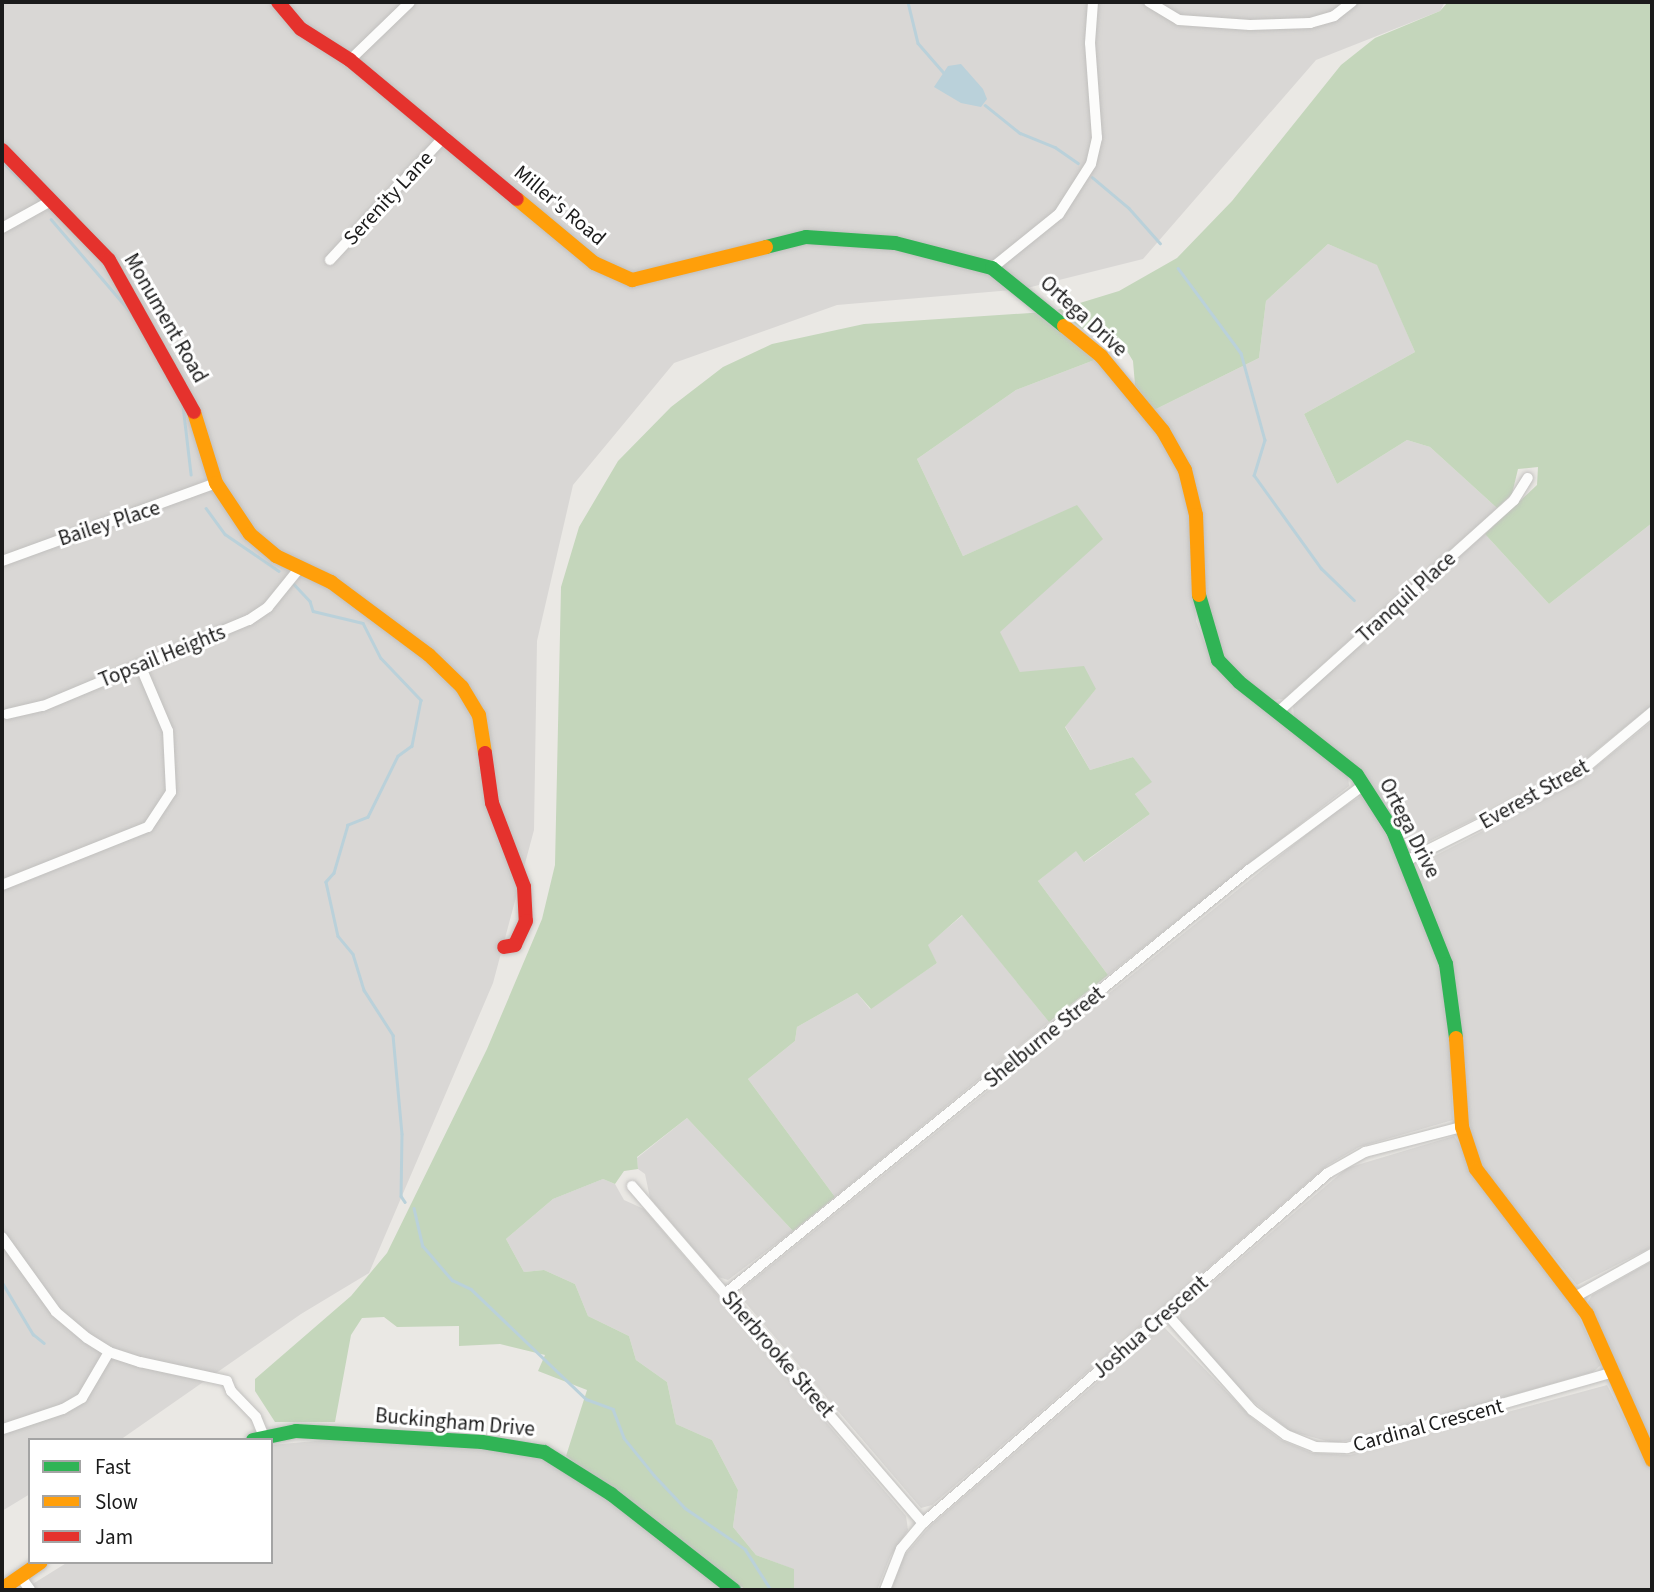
<!DOCTYPE html>
<html>
<head>
<meta charset="utf-8">
<style>
	body { margin:0 }
	#map { position:relative; width:1654px; height:1592px; overflow:hidden; background:#eae8e4; font-family:"Source Sans 3",sans-serif }
	div>[style] { position:absolute }
	[style*='--x'] { left:calc(var(--x)*1px); top:calc(var(--y)*1px); width:calc(var(--w)*1px); rotate:calc(var(--a)*1deg) }
	.residential>* { inset:0; background:#d9d7d5 }
	.forest>* { inset:0; background:#c4d6bb }
	.water>* { inset:0; background:#bad1da }
	.stream>* { height:2.5px; margin:-1.25px; padding:0 1.25px; transform-origin:1.25px; border-radius:1.25px; background:#bad1da }
	.roads { filter:drop-shadow(0 0 2px #c1c0be) drop-shadow(0 0 2px #c1c0be) }
	.street>* { height:10px; margin:-5px; padding:0 5px; transform-origin:5px; border-radius:5px; background:#fcfcfb }
	.fast>* { height:14px; margin:-7px; padding:0 7px; transform-origin:7px; border-radius:7px; background:#30b455 }
	.slow>* { height:14px; margin:-7px; padding:0 7px; transform-origin:7px; border-radius:7px; background:#ff9f0a }
	.jam>* { height:14px; margin:-7px; padding:0 7px; transform-origin:7px; border-radius:7px; background:#e5322d }
	span { translate:-50% -50%; white-space:nowrap; text-align:center; line-height:1.15; -webkit-text-stroke:6px #fff; paint-order:stroke }
	.street-label { font-size:21px; color:#1b1b1b }
	.frame { position:absolute; inset:0; border:4px solid #1b1b1b; pointer-events:none }
	.legend { position:absolute; left:28px; top:1438px; width:245px; height:126px; box-sizing:border-box; background:#fff; border:2px solid #a4a4a4; margin:0; padding:9px 12px; list-style:none; font-size:21px; color:#1b1b1b }
	.legend li { display:flex; align-items:center; gap:14px; height:35px }
	.legend b { width:35px; border:2px solid #a4a4a4 }
</style>
</head>
<body>
<div id="map">
	<div class="residential">
		<i style="clip-path:polygon(2px 2px,1445px 2px,1440px 11px,1316px 60px,1143px 259px,1023px 289px,837px 305px,674px 363px,573px 485px,537px 641px,534px 830px,493px 983px,369px 1273px,301px 1314px,120px 1440px,30px 1440px,30px 1494px,2px 1511px)"></i>
		<i style="clip-path:polygon(1328px 244px,1378px 265px,1415px 352px,1304px 414px,1337px 484px,1407px 440px,1430px 447px,1497px 508px,1284px 699px,1271px 700px,1225px 661px,1204px 606px,1203px 532px,1154px 410px,1259px 358px,1266px 301px)"></i>
		<i style="clip-path:polygon(1097px 359px,1164px 443px,1179px 469px,1191px 513px,1196px 621px,1213px 663px,1348px 773px,1349px 786px,1108px 975px,1038px 881px,1076px 850px,1085px 862px,1150px 814px,1135px 794px,1151px 782px,1133px 757px,1090px 770px,1065px 726px,1096px 689px,1020px 672px,999px 632px,1077px 506px,963px 556px,917px 459px,1016px 390px)"></i>
		<i style="clip-path:polygon(1652px 523px,1652px 705px,1567px 774px,1411px 850px,1390px 814px,1294px 718px,1293px 704px,1485px 534px,1549px 604px)"></i>
		<i style="clip-path:polygon(1652px 721px,1652px 1247px,1577px 1285px,1482px 1169px,1468px 1128px,1446px 947px,1417px 865px,1576px 783px)"></i>
		<i style="clip-path:polygon(1363px 795px,1395px 850px,1440px 965px,1448px 1001px,1453px 1120px,1359px 1147px,1328px 1165px,932px 1505px,921px 1508px,744px 1301px,742px 1289px,1333px 813px)"></i>
		<i style="clip-path:polygon(963px 915px,1049px 1022px,835px 1197px,748px 1079px,795px 1041px,797px 1027px,857px 993px,870px 1009px,937px 963px,927px 945px)"></i>
		<i style="clip-path:polygon(687px 1118px,793px 1231px,728px 1280px,718px 1277px,650px 1198px,645px 1174px,638px 1169px,637px 1158px)"></i>
		<i style="clip-path:polygon(1454px 1136px,1576px 1310px,1601px 1365px,1593px 1372px,1367px 1437px,1334px 1443px,1290px 1431px,1241px 1392px,1181px 1323px,1179px 1311px,1347px 1168px)"></i>
		<i style="clip-path:polygon(603px 1179px,615px 1184px,624px 1200px,644px 1209px,906px 1516px,908px 1530px,890px 1557px,877px 1590px,794px 1590px,793px 1569px,756px 1555px,733px 1527px,738px 1490px,712px 1440px,676px 1424px,667px 1382px,636px 1360px,629px 1336px,588px 1316px,575px 1284px,544px 1270px,524px 1272px,506px 1239px,553px 1199px)"></i>
		<i style="clip-path:polygon(1652px 1261px,1652px 1449px,1588px 1302px,1592px 1295px)"></i>
		<i style="clip-path:polygon(1163px 1326px,1252px 1418px,1281px 1440px,1312px 1453px,1350px 1455px,1607px 1385px,1652px 1472px,1652px 1590px,891px 1590px,904px 1556px,930px 1526px)"></i>
		<i style="clip-path:polygon(383px 1435px,544px 1452px,730px 1590px,23px 1590px,68px 1562px,271px 1562px,271px 1445px)"></i>
	</div>
	<div class="forest">
		<i style="clip-path:polygon(1448px 2px,1652px 2px,1652px 523px,1549px 604px,1485px 534px,1537px 485px,1538px 467px,1518px 469px,1512px 494px,1497px 508px,1430px 447px,1407px 440px,1337px 484px,1304px 414px,1415px 352px,1377px 265px,1328px 244px,1266px 301px,1259px 358px,1154px 410px,1135px 385px,1133px 361px,1121px 341px,1109px 334px,1082px 329px,1057px 310px,1119px 291px,1177px 258px,1232px 201px,1341px 65px,1375px 38px,1440px 11px)"></i>
		<i style="clip-path:polygon(1045px 312px,1097px 359px,1016px 390px,917px 459px,963px 556px,1077px 505px,1103px 539px,1000px 632px,1020px 672px,1084px 666px,1096px 689px,1065px 727px,1090px 770px,1133px 757px,1152px 782px,1135px 794px,1150px 814px,1084px 862px,1076px 851px,1038px 881px,1108px 975px,1049px 1022px,962px 915px,928px 945px,937px 963px,871px 1009px,857px 993px,797px 1027px,795px 1041px,748px 1079px,835px 1197px,793px 1231px,687px 1118px,637px 1157px,638px 1169px,624px 1171px,615px 1184px,603px 1179px,553px 1199px,506px 1239px,524px 1272px,544px 1270px,575px 1284px,588px 1316px,629px 1336px,636px 1360px,667px 1382px,676px 1424px,712px 1440px,738px 1490px,733px 1527px,756px 1555px,794px 1569px,794px 1590px,746px 1590px,566px 1456px,587px 1390px,538px 1371px,545px 1355px,500px 1344px,459px 1346px,459px 1326px,397px 1327px,384px 1317px,362px 1318px,351px 1335px,335px 1422px,275px 1422px,255px 1391px,255px 1379px,351px 1296px,387px 1253px,487px 1049px,542px 919px,555px 865px,561px 587px,579px 527px,618px 461px,671px 407px,723px 367px,772px 344px,864px 324px)"></i>
	</div>
	<div class="water">
		<i style="clip-path:polygon(961px 64px,983px 89px,987px 99px,981px 107px,961px 103px,934px 87px,948px 66px)"></i>
	</div>
	<div class="stream">
		<i style="--x:908;--y:2;--w:42;--a:76.3"></i>
		<i style="--x:918;--y:43;--w:38;--a:49"></i>
		<i style="--x:985;--y:105;--w:45;--a:38.7"></i>
		<i style="--x:1020;--y:133;--w:38;--a:22"></i>
		<i style="--x:1055;--y:147;--w:28;--a:35"></i>
		<i style="--x:2;--y:161;--w:33;--a:45"></i>
		<i style="--x:1092;--y:177;--w:48;--a:40"></i>
		<i style="--x:1129;--y:208;--w:47;--a:48.5"></i>
		<i style="--x:51;--y:219;--w:129;--a:49.4"></i>
		<i style="--x:1178;--y:268;--w:106;--a:53.5"></i>
		<i style="--x:1241;--y:353;--w:90;--a:74.6"></i>
		<i style="--x:1265;--y:440;--w:37;--a:107"></i>
		<i style="--x:1254;--y:475;--w:115;--a:54.2"></i>
		<i style="--x:1321;--y:568;--w:46;--a:44.1"></i>
		<i style="--x:146;--y:337;--w:22;--a:60"></i>
		<i style="--x:182;--y:397;--w:78;--a:83.3"></i>
		<i style="--x:206;--y:508;--w:32;--a:54"></i>
		<i style="--x:225;--y:534;--w:65;--a:34.4"></i>
		<i style="--x:293;--y:583;--w:25;--a:47"></i>
		<i style="--x:310;--y:601;--w:10;--a:73"></i>
		<i style="--x:313;--y:611;--w:51;--a:13.5"></i>
		<i style="--x:363;--y:623;--w:39;--a:63"></i>
		<i style="--x:381;--y:658;--w:58;--a:46.4"></i>
		<i style="--x:421;--y:700;--w:47;--a:101.1"></i>
		<i style="--x:412;--y:746;--w:17;--a:144"></i>
		<i style="--x:398;--y:756;--w:68;--a:116.2"></i>
		<i style="--x:368;--y:817;--w:22;--a:158"></i>
		<i style="--x:348;--y:825;--w:50;--a:106.3"></i>
		<i style="--x:334;--y:873;--w:12;--a:132"></i>
		<i style="--x:326;--y:882;--w:55;--a:77.5"></i>
		<i style="--x:338;--y:936;--w:23;--a:50"></i>
		<i style="--x:353;--y:954;--w:38;--a:73"></i>
		<i style="--x:364;--y:990;--w:54;--a:57.2"></i>
		<i style="--x:393;--y:1035;--w:99;--a:84.8"></i>
		<i style="--x:402;--y:1134;--w:62;--a:90.9"></i>
		<i style="--x:401;--y:1196;--w:7;--a:56"></i>
		<i style="--x:414;--y:1208;--w:39;--a:77"></i>
		<i style="--x:423;--y:1246;--w:45;--a:49.5"></i>
		<i style="--x:452;--y:1280;--w:21;--a:25"></i>
		<i style="--x:471;--y:1289;--w:159;--a:43.7"></i>
		<i style="--x:586;--y:1399;--w:29;--a:20"></i>
		<i style="--x:613;--y:1409;--w:31;--a:69"></i>
		<i style="--x:624;--y:1438;--w:48;--a:51"></i>
		<i style="--x:654;--y:1475;--w:45;--a:46.8"></i>
		<i style="--x:685;--y:1508;--w:73;--a:34.3"></i>
		<i style="--x:745;--y:1549;--w:49;--a:57.6"></i>
		<i style="--x:2;--y:1282;--w:61;--a:59.2"></i>
		<i style="--x:33;--y:1334;--w:14;--a:39"></i>
	</div>
	<div class="roads">
		<div class="street">
			<i style="--x:1149;--y:2;--w:35;--a:31"></i>
			<i style="--x:1179;--y:20;--w:71;--a:4"></i>
			<i style="--x:1250;--y:25;--w:60;--a:-1.9"></i>
			<i style="--x:1310;--y:23;--w:25;--a:-16"></i>
			<i style="--x:1334;--y:16;--w:23;--a:-38"></i>
			<i style="--x:350;--y:60;--w:83;--a:-44"></i>
			<i style="--x:2;--y:228;--w:56;--a:-28.9"></i>
			<i style="--x:330;--y:260;--w:169;--a:-47.2"></i>
			<i style="--x:992;--y:268;--w:86;--a:-38.9"></i>
			<i style="--x:1059;--y:214;--w:59;--a:-57.4"></i>
			<i style="--x:1091;--y:164;--w:27;--a:-77"></i>
			<i style="--x:1097;--y:138;--w:95;--a:-94.2"></i>
			<i style="--x:1090;--y:43;--w:41;--a:-85.8"></i>
			<i style="--x:2;--y:561;--w:228;--a:-20"></i>
			<i style="--x:1278;--y:712;--w:317;--a:-41.9"></i>
			<i style="--x:1514;--y:500;--w:26;--a:-58"></i>
			<i style="--x:7;--y:714;--w:37;--a:-13"></i>
			<i style="--x:43;--y:706;--w:223;--a:-22.7"></i>
			<i style="--x:249;--y:620;--w:23;--a:-34"></i>
			<i style="--x:268;--y:607;--w:48;--a:-51"></i>
			<i style="--x:1406;--y:861;--w:188;--a:-26.6"></i>
			<i style="--x:1574;--y:777;--w:102;--a:-39.8"></i>
			<i style="--x:2;--y:885;--w:157;--a:-21.7"></i>
			<i style="--x:148;--y:827;--w:42;--a:-56.7"></i>
			<i style="--x:171;--y:792;--w:61;--a:-92.8"></i>
			<i style="--x:168;--y:731;--w:72;--a:-113"></i>
			<i style="--x:632;--y:1186;--w:445;--a:49.2"></i>
			<i style="--x:2;--y:1237;--w:92;--a:54.2"></i>
			<i style="--x:56;--y:1312;--w:40;--a:40"></i>
			<i style="--x:87;--y:1338;--w:26;--a:32"></i>
			<i style="--x:109;--y:1352;--w:33;--a:18"></i>
			<i style="--x:140;--y:1362;--w:89;--a:12.3"></i>
			<i style="--x:227;--y:1381;--w:11;--a:68"></i>
			<i style="--x:231;--y:1391;--w:36;--a:46"></i>
			<i style="--x:256;--y:1417;--w:22;--a:68"></i>
			<i style="--x:726;--y:1293;--w:673;--a:-38.97"></i>
			<i style="--x:1249;--y:870;--w:144;--a:-36.6"></i>
			<i style="--x:1575;--y:1297;--w:88;--a:-29.2"></i>
			<i style="--x:1166;--y:1313;--w:130;--a:48.4"></i>
			<i style="--x:1252;--y:1410;--w:42;--a:36.3"></i>
			<i style="--x:1286;--y:1435;--w:31;--a:22"></i>
			<i style="--x:1315;--y:1447;--w:32;--a:2"></i>
			<i style="--x:1347;--y:1448;--w:278;--a:-15.9"></i>
			<i style="--x:3;--y:1429;--w:63;--a:-18.4"></i>
			<i style="--x:63;--y:1409;--w:22;--a:-30"></i>
			<i style="--x:82;--y:1398;--w:53;--a:-59.6"></i>
			<i style="--x:20;--y:1576;--w:17;--a:54"></i>
			<i style="--x:885;--y:1590;--w:44;--a:-68.7"></i>
			<i style="--x:901;--y:1549;--w:34;--a:-50"></i>
			<i style="--x:923;--y:1523;--w:535;--a:-40.83"></i>
			<i style="--x:1328;--y:1173;--w:43;--a:-29.6"></i>
			<i style="--x:1365;--y:1152;--w:100;--a:-14.5"></i>
		</div>
		<div class="fast">
			<i style="--x:766;--y:247;--w:41;--a:-14"></i>
			<i style="--x:806;--y:237;--w:89;--a:3.9"></i>
			<i style="--x:895;--y:243;--w:100;--a:14.5"></i>
			<i style="--x:992;--y:268;--w:92;--a:38.9"></i>
			<i style="--x:1199;--y:595;--w:68;--a:73.7"></i>
			<i style="--x:1218;--y:660;--w:30;--a:46"></i>
			<i style="--x:1239;--y:682;--w:150;--a:38.2"></i>
			<i style="--x:1357;--y:775;--w:67;--a:57.3"></i>
			<i style="--x:1393;--y:831;--w:143;--a:68.3"></i>
			<i style="--x:1446;--y:964;--w:75;--a:82.3"></i>
			<i style="--x:253;--y:1440;--w:44;--a:-11.8"></i>
			<i style="--x:296;--y:1431;--w:186;--a:3.4"></i>
			<i style="--x:482;--y:1442;--w:63;--a:9.2"></i>
			<i style="--x:544;--y:1452;--w:79;--a:32.1"></i>
			<i style="--x:611;--y:1494;--w:156;--a:38"></i>
		</div>
		<div class="slow">
			<i style="--x:517;--y:199;--w:100;--a:39.7"></i>
			<i style="--x:594;--y:263;--w:42;--a:24.1"></i>
			<i style="--x:632;--y:280;--w:138;--a:-13.8"></i>
			<i style="--x:1064;--y:326;--w:48;--a:39"></i>
			<i style="--x:1101;--y:356;--w:97;--a:50.4"></i>
			<i style="--x:1163;--y:431;--w:45;--a:60.6"></i>
			<i style="--x:1185;--y:470;--w:46;--a:76.3"></i>
			<i style="--x:1196;--y:515;--w:80;--a:87.9"></i>
			<i style="--x:194;--y:412;--w:74;--a:72.8"></i>
			<i style="--x:216;--y:483;--w:61;--a:56.3"></i>
			<i style="--x:250;--y:534;--w:34;--a:40"></i>
			<i style="--x:276;--y:556;--w:61;--a:25.3"></i>
			<i style="--x:331;--y:582;--w:122;--a:36.7"></i>
			<i style="--x:429;--y:655;--w:46;--a:44.1"></i>
			<i style="--x:462;--y:687;--w:33;--a:59"></i>
			<i style="--x:479;--y:715;--w:38;--a:81"></i>
			<i style="--x:1456;--y:1038;--w:89;--a:86.1"></i>
			<i style="--x:1462;--y:1127;--w:44;--a:71.6"></i>
			<i style="--x:1476;--y:1169;--w:183;--a:52.6"></i>
			<i style="--x:1587;--y:1314;--w:160;--a:66"></i>
			<i style="--x:2;--y:1589;--w:47;--a:-34.7"></i>
		</div>
		<div class="jam">
			<i style="--x:278;--y:2;--w:35;--a:50"></i>
			<i style="--x:301;--y:29;--w:58;--a:32.3"></i>
			<i style="--x:350;--y:60;--w:217;--a:39.8"></i>
			<i style="--x:2;--y:150;--w:153;--a:45.8"></i>
			<i style="--x:109;--y:260;--w:174;--a:60.8"></i>
			<i style="--x:485;--y:753;--w:50;--a:82"></i>
			<i style="--x:492;--y:803;--w:90;--a:69.1"></i>
			<i style="--x:524;--y:887;--w:34;--a:87"></i>
			<i style="--x:526;--y:921;--w:26;--a:115"></i>
			<i style="--x:515;--y:945;--w:11;--a:170"></i>
		</div>
	</div>
	<div class="street-label">
		<span style="left:388px;top:198px;rotate:-47deg">Serenity Lane</span>
		<span style="left:560px;top:205px;rotate:40deg">Miller's Road</span>
		<span style="left:1084px;top:316px;rotate:42deg">Ortega Drive</span>
		<span style="left:166px;top:318px;rotate:60deg">Monument Road</span>
		<span style="left:109px;top:523px;rotate:-18deg">Bailey Place</span>
		<span style="left:1406px;top:597px;rotate:-42deg">Tranquil Place</span>
		<span style="left:162px;top:656px;rotate:-22deg">Topsail Heights</span>
		<span style="left:1534px;top:794px;rotate:-29deg">Everest Street</span>
		<span style="left:1410px;top:828px;rotate:63deg">Ortega Drive</span>
		<span style="left:1044px;top:1037px;rotate:-39deg">Shelburne Street</span>
		<span style="left:1150px;top:1327px;rotate:-41deg">Joshua Crescent</span>
		<span style="left:778px;top:1354px;rotate:49deg">Sherbrooke Street</span>
		<span style="left:455px;top:1422px;rotate:5deg">Buckingham Drive</span>
		<span style="left:1428px;top:1425px;rotate:-15deg">Cardinal Crescent</span>
	</div>
	<div class="frame"></div>
	<ul class="legend">
	<li><b style="height:9px;background:#30b455"></b>Fast</li>
	<li><b style="height:9px;background:#ff9f0a"></b>Slow</li>
	<li><b style="height:9px;background:#e5322d"></b>Jam</li>
	</ul>
</div>
</body>
</html>
